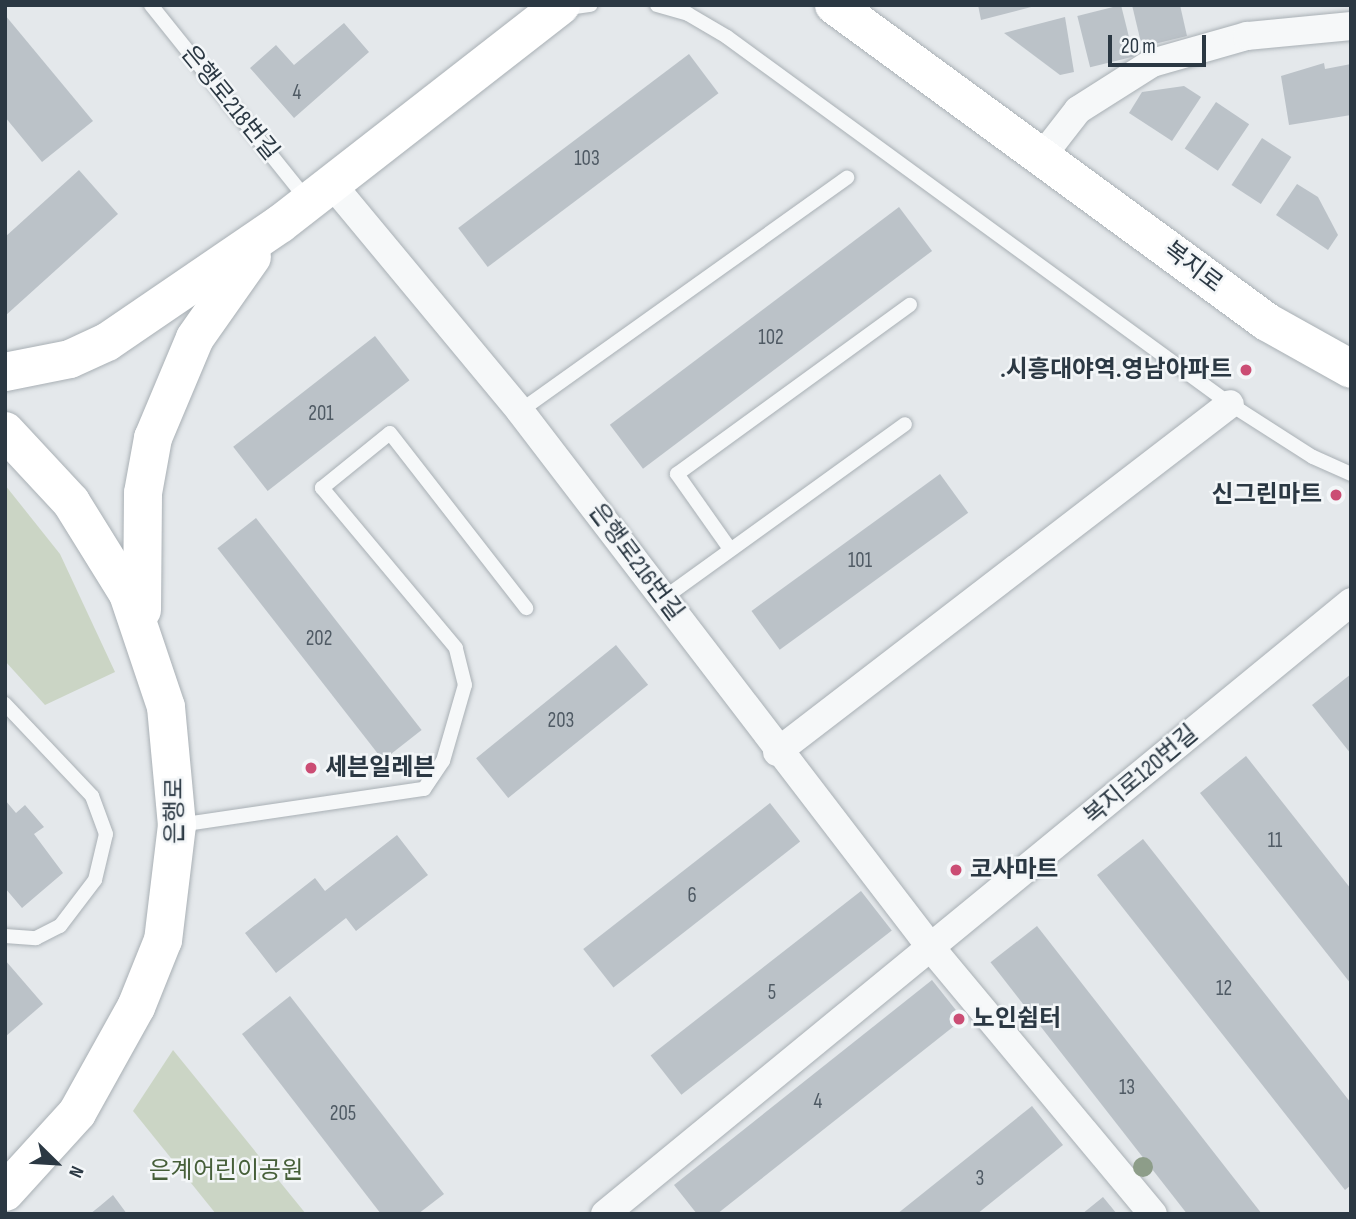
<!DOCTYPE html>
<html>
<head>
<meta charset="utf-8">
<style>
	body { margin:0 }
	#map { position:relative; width:1356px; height:1219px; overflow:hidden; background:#e4e8eb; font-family:"Sofia Sans Condensed","Noto Sans KR",sans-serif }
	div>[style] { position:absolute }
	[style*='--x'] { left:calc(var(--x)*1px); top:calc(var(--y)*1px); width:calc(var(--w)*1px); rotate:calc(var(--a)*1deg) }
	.green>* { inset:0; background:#cbd5c5 }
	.building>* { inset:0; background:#bbc2c8; transform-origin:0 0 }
	.roads { filter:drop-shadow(0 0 2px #a9b0b5) drop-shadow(0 0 2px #a9b0b5) }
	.lane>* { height:14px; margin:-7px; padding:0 7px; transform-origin:7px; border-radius:7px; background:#f6f8f9 }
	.street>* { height:28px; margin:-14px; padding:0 14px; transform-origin:14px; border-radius:14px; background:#f6f8f9 }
	.secondary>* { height:38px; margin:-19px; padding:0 19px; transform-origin:19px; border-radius:19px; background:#fff }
	.trees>* { width:20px; height:20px; margin:-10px; border-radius:50%; background:#8d9d89 }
	.dots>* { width:19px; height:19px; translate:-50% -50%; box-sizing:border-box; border:4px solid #f3f6f8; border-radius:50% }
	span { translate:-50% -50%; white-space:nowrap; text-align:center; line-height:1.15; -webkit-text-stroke:5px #f3f6f8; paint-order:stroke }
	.number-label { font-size:21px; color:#4f5a64 }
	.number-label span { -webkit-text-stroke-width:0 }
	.street-label { font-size:24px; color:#2b3843 }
	.poi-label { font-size:24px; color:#2b3843; font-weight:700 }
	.right { translate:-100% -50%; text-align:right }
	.left { translate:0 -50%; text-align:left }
	.park-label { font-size:24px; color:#465f39 }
	.frame { position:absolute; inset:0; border:7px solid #2b3843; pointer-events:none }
	.north { position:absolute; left:21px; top:1128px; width:70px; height:70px; -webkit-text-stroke:5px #f3f6f8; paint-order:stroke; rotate:114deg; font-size:19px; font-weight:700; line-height:28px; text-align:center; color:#2b3843 }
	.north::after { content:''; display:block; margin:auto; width:24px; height:32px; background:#2b3843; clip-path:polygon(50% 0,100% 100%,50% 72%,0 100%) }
	.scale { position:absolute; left:1108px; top:35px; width:98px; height:32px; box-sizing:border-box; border:4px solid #2b3843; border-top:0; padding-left:9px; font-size:21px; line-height:24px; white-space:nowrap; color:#2b3843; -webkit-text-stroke:5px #f3f6f8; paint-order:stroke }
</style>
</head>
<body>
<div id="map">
	<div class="green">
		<i style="clip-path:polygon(5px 485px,60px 554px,115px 672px,45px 705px,5px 661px)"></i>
		<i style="clip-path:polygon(173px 1050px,306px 1214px,216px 1214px,133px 1111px)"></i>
	</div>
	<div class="building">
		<i style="clip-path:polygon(978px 5px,1034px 5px,1035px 6px,981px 20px)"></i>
		<i style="left:1121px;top:5px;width:53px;height:45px;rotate:76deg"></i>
		<i style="clip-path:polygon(1132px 5px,1180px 5px,1187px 36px,1142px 47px)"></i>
		<i style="clip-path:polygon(5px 15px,93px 121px,42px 162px,5px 117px)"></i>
		<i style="clip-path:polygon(1065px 17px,1074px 72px,1060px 75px,1004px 33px)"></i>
		<i style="clip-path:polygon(344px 23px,369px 52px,294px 118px,250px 68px,276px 45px,294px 65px)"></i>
		<i style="left:689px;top:54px;width:49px;height:289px;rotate:53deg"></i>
		<i style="clip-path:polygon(1324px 63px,1325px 69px,1351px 64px,1351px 115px,1289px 125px,1281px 76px)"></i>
		<i style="clip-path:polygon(1184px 86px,1201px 97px,1172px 141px,1129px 113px,1142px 92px)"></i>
		<i style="left:1216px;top:102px;width:40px;height:56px;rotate:34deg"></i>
		<i style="left:1262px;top:138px;width:35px;height:56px;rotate:33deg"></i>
		<i style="clip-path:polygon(79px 170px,118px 214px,5px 316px,5px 237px)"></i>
		<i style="clip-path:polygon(1297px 184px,1318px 197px,1338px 235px,1328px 250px,1276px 215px)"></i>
		<i style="left:899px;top:207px;width:55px;height:362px;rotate:53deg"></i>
		<i style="left:375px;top:336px;width:56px;height:180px;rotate:52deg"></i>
		<i style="left:940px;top:474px;width:48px;height:233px;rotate:54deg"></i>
		<i style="left:256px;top:518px;width:269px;height:49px;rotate:52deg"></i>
		<i style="left:616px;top:645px;width:51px;height:180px;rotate:51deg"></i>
		<i style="clip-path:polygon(1351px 674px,1351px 754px,1312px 705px)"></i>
		<i style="clip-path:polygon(1246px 756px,1351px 889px,1351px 984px,1200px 793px)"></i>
		<i style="clip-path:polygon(5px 800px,16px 813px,25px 805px,44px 827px,34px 834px,63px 873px,22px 908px,5px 888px)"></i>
		<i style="left:770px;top:803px;width:49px;height:237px;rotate:52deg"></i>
		<i style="clip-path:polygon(397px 835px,428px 875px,356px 931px,346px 918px,276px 973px,245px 933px,315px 878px,325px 891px)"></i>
		<i style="clip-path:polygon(1143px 839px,1351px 1103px,1351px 1185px,1345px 1190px,1097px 875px)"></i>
		<i style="left:861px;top:891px;width:50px;height:267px;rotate:52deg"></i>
		<i style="left:1037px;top:926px;width:366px;height:59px;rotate:52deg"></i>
		<i style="clip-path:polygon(5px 960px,43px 1004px,5px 1037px)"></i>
		<i style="clip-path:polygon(932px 980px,963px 1019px,717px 1214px,697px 1214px,674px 1185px)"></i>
		<i style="clip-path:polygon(290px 996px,444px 1194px,418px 1214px,381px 1214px,242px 1034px)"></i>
		<i style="clip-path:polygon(1032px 1106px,1063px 1145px,977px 1214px,897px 1214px)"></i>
		<i style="clip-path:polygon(113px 1195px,127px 1214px,90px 1214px,100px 1206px)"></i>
		<i style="clip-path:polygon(1103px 1197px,1117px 1214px,1082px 1214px)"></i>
	</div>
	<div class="roads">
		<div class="lane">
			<i style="--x:151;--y:5;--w:251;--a:51.3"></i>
			<i style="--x:657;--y:5;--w:32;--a:16"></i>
			<i style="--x:688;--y:14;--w:45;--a:30.5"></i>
			<i style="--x:727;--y:37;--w:623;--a:36.12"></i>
			<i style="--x:1230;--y:404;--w:98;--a:32.6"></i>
			<i style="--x:1313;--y:457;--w:42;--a:24.1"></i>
			<i style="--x:561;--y:9;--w:30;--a:-8"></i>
			<i style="--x:520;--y:411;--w:402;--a:-35.5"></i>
			<i style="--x:730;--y:549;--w:92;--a:-125.2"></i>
			<i style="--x:677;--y:474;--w:288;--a:-36"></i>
			<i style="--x:664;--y:598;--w:297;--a:-35.8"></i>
			<i style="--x:179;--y:825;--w:248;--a:-8.4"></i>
			<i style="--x:424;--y:789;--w:34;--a:-56"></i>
			<i style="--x:443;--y:761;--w:79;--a:-73.9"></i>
			<i style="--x:465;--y:685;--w:38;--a:-104"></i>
			<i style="--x:456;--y:648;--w:209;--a:-129.9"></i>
			<i style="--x:322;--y:488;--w:87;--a:-39"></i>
			<i style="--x:390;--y:433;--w:222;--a:52.1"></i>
			<i style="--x:5;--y:936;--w:31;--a:4"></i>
			<i style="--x:36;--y:938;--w:27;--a:-27"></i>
			<i style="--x:60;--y:926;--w:58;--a:-52.7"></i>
			<i style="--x:95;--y:880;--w:47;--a:-76.6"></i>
			<i style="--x:106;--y:834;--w:40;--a:-110.2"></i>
			<i style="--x:92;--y:796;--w:127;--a:-133.4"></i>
		</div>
		<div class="street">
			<i style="--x:1043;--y:155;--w:57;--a:-52.1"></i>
			<i style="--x:1078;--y:110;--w:88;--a:-32.4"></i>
			<i style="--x:1152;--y:63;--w:99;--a:-15.9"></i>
			<i style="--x:1247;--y:36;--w:104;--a:-5.5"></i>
			<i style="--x:331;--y:183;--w:296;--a:50.3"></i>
			<i style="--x:520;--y:411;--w:678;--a:52.56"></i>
			<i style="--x:932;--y:949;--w:345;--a:50.2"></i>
			<i style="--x:777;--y:752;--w:571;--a:-37.53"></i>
			<i style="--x:605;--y:1214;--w:965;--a:-39.36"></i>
		</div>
		<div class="secondary">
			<i style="--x:834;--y:5;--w:537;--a:36.21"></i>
			<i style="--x:1267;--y:322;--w:96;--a:29.2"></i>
			<i style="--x:5;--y:372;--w:66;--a:-11.3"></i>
			<i style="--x:70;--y:359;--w:41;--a:-24.7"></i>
			<i style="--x:107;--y:342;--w:209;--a:-34.3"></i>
			<i style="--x:280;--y:224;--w:356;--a:-37.9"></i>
			<i style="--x:5;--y:431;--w:97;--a:47.1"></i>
			<i style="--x:71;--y:502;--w:108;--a:58.2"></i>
			<i style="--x:128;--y:594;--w:119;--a:71.4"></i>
			<i style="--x:166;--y:707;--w:119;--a:84.7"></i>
			<i style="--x:177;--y:825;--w:116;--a:96.9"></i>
			<i style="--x:163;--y:940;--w:72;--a:111.9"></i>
			<i style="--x:136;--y:1007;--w:121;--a:119.1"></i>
			<i style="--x:77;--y:1113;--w:107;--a:132.3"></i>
			<i style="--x:142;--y:610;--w:117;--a:-89.5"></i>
			<i style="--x:143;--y:493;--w:56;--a:-79.7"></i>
			<i style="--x:153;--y:438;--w:108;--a:-67.2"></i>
			<i style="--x:195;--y:338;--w:99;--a:-54.9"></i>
		</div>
	</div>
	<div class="trees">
		<i style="left:1143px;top:1167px"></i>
	</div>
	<div class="dots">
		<i style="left:1246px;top:370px;background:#cb4d74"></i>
		<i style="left:1336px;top:495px;background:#cb4d74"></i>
		<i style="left:311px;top:768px;background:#cb4d74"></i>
		<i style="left:956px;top:870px;background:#cb4d74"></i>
		<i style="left:959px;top:1019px;background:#cb4d74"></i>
	</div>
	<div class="number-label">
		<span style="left:297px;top:93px">4</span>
		<span style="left:587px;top:159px">103</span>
		<span style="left:771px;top:338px">102</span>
		<span style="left:321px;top:414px">201</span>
		<span style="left:860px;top:561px">101</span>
		<span style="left:319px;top:639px">202</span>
		<span style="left:561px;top:721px">203</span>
		<span style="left:1275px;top:841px">11</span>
		<span style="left:692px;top:896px">6</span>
		<span style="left:1224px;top:989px">12</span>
		<span style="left:772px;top:993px">5</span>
		<span style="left:1127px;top:1088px">13</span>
		<span style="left:818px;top:1102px">4</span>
		<span style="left:343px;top:1114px">205</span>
		<span style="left:980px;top:1179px">3</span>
	</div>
	<div class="street-label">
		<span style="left:230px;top:103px;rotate:51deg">은행로218번길</span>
		<span style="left:1193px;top:267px;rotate:37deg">복지로</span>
		<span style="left:636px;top:562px;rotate:53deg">은행로216번길</span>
		<span style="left:1141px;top:775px;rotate:-40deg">복지로120번길</span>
		<span style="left:175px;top:811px;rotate:-90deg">은행로</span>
	</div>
	<div class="poi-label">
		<span class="right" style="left:1232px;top:370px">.시흥대야역.영남아파트</span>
		<span class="right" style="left:1322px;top:495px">신그린마트</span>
		<span class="left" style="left:325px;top:768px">세븐일레븐</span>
		<span class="left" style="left:970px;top:870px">코사마트</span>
		<span class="left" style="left:973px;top:1019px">노인쉼터</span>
	</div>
	<div class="park-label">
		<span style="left:226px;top:1171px">은계어린이공원</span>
	</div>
	<div class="frame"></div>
	<div class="north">N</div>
	<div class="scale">20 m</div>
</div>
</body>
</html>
